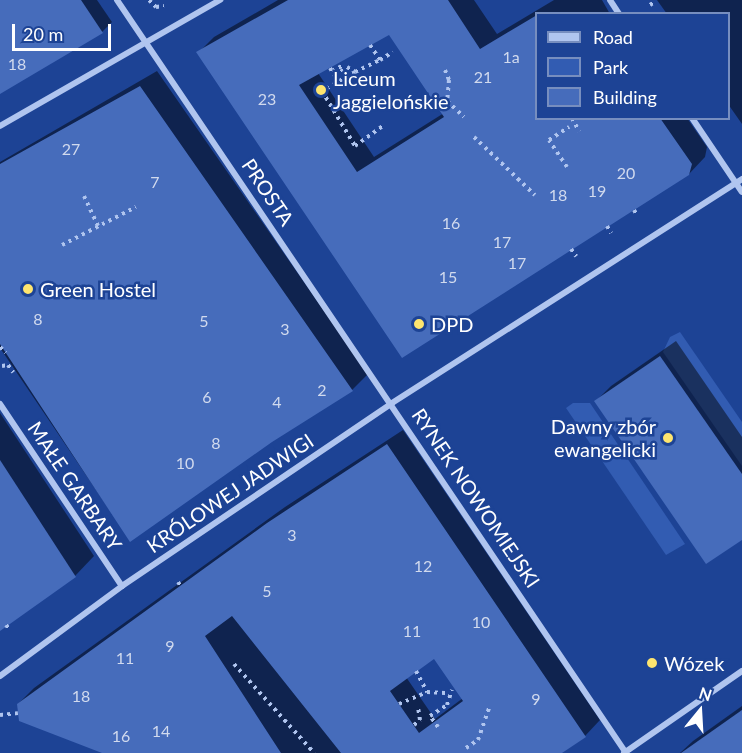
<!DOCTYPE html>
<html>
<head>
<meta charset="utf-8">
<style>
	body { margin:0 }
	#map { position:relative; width:742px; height:753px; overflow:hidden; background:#1d4395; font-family:Lato,sans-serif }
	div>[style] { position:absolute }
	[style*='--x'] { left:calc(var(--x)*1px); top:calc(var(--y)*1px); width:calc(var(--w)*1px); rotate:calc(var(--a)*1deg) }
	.green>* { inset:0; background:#325cb2 }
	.shadow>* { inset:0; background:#0007 }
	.building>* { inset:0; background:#466cbb }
	.path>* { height:4px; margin-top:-2px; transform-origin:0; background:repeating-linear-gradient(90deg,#b0c5ef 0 3px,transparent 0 7.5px) }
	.street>* { height:6px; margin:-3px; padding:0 3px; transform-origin:3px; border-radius:3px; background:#b0c5ef }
	.dots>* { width:16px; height:16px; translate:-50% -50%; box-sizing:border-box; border:3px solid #1d4395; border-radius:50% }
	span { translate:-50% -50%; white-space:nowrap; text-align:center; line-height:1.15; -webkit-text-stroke:5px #1d4395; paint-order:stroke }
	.number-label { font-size:16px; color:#d1daee }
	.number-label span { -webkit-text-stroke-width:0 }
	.poi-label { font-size:20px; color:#fff }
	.left { translate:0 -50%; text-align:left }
	.right { translate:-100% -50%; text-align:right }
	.street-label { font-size:20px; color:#fff }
	.legend { position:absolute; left:535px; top:12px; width:195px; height:108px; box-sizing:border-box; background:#1d4395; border:2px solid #778ebf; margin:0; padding:8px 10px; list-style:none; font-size:18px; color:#fff }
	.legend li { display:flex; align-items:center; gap:12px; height:30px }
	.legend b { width:30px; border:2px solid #778ebf }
	.north { position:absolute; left:670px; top:681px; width:60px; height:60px; -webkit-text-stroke:4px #1d4395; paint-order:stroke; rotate:18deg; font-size:16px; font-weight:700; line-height:24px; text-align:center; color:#fff }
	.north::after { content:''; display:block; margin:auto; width:21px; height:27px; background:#fff; clip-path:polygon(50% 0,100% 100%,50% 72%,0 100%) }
	.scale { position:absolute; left:12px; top:24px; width:99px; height:27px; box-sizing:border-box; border:3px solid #fff; border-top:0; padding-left:8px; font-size:18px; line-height:21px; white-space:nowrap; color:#fff; -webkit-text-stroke:4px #1d4395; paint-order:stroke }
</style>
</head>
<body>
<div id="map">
	<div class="green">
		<i style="clip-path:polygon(680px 332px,742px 422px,742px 466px,663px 352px,670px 337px)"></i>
		<i style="clip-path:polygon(573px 403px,590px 403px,685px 544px,666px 555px,566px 408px)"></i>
	</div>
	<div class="shadow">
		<i style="clip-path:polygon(0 0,97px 0,112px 22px,102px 32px,0 93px)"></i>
		<i style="clip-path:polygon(evenodd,278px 0,474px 0,497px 34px,554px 0,602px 0,610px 14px,536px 14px,536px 118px,687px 118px,707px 147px,705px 157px,689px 174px,403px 356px,198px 53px,214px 37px,278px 0,390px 33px,444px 113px,374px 157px,318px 73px,390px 33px)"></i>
		<i style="clip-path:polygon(657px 0,742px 0,742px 124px,728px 104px,728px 14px,667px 14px)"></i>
		<i style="clip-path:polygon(157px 71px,368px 374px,352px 390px,271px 441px,130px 540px,0 348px,0 162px)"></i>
		<i style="clip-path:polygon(676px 341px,742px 437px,742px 538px,596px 401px,611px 386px)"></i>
		<i style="clip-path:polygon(0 413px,94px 556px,75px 576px,0 625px)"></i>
		<i style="clip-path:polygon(evenodd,403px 430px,600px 720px,585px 736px,560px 753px,107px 753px,18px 704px,34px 688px,285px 507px,403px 430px,434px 657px,463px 698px,435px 719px,406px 677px,434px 657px)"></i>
		<i style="clip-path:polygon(742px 706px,742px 753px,680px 753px,693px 741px)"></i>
	</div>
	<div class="building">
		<i style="clip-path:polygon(0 0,81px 0,103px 33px,0 94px)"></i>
		<i style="clip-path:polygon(evenodd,288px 0,448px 0,480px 49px,537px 15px,537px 118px,660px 118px,692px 164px,689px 175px,402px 358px,196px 52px,288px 0,389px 35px,444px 117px,357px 172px,299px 85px,389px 35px)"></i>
		<i style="clip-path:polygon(140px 86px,353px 391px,272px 442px,130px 542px,0 344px,0 164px)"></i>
		<i style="clip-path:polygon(660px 356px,742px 474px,742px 540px,706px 564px,594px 401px)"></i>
		<i style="clip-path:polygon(evenodd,387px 444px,586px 737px,562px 753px,341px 753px,232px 616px,205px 636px,281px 753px,102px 753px,19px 721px,17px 704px,267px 523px,387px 444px,434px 659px,463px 701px,419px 733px,390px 691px,434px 659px)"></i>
		<i style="clip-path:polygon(0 460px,76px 577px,0 631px)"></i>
		<i style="clip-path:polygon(742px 710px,742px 753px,681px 753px)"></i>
	</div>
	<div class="path">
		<i style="--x:149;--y:0;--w:10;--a:45"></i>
		<i style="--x:156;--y:7;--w:8;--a:-7"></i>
		<i style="--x:650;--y:5;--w:7;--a:-34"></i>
		<i style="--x:370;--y:45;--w:18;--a:56"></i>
		<i style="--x:380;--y:60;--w:15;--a:-32"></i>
		<i style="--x:330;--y:68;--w:9;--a:58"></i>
		<i style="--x:335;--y:76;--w:15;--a:-37"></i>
		<i style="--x:347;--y:67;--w:9;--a:32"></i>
		<i style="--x:355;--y:72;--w:28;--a:-26"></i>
		<i style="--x:445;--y:70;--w:11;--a:68"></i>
		<i style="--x:449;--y:80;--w:21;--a:95"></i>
		<i style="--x:447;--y:101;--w:23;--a:43"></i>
		<i style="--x:332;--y:71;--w:13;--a:-27"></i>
		<i style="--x:355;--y:72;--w:38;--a:150"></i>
		<i style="--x:322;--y:91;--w:64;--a:59"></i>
		<i style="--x:355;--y:146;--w:34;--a:-36"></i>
		<i style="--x:572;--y:118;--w:15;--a:62"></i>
		<i style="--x:474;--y:137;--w:84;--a:43.6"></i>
		<i style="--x:567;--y:167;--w:32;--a:-124"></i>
		<i style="--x:549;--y:140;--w:24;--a:-33"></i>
		<i style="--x:84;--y:196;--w:33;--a:65"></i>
		<i style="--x:634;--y:210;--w:6;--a:59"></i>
		<i style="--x:607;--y:226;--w:8;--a:60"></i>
		<i style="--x:62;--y:245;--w:83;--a:-27.2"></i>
		<i style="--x:571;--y:249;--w:9;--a:54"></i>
		<i style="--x:0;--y:347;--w:8;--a:45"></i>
		<i style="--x:2;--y:366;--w:6;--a:-9"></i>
		<i style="--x:8;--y:365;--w:9;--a:54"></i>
		<i style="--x:178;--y:582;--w:4;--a:56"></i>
		<i style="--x:6;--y:625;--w:6;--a:51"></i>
		<i style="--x:234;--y:664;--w:120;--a:48"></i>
		<i style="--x:416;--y:671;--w:24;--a:62"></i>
		<i style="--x:427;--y:692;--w:22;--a:3"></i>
		<i style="--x:399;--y:704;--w:30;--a:-23"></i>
		<i style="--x:0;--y:715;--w:18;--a:-6"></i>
		<i style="--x:414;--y:725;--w:8;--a:-40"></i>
		<i style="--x:420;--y:720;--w:13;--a:-99"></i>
		<i style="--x:438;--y:727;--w:14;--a:-126"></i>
		<i style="--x:430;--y:716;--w:20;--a:-33"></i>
		<i style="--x:447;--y:705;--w:16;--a:-72"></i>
		<i style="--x:466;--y:748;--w:14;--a:-34"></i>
		<i style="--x:478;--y:740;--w:34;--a:-71"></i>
	</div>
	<div class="street">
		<i style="--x:117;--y:0;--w:909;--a:55.94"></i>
		<i style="--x:610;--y:0;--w:17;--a:57"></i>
		<i style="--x:692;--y:118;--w:89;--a:56"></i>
		<i style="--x:0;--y:126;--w:254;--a:-29.8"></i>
		<i style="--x:0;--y:404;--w:219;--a:56.2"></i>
		<i style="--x:0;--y:676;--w:152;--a:-36.4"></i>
		<i style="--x:122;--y:586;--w:326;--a:-34.1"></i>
		<i style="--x:392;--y:403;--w:416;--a:-32.6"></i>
		<i style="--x:624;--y:753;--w:144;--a:-34.8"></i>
	</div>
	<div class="dots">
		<i style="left:321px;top:90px;background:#fee56f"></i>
		<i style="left:28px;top:289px;background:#fee56f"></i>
		<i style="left:419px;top:324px;background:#fee56f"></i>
		<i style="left:668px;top:438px;background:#fee56f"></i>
		<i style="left:652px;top:663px;background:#fee56f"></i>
	</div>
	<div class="number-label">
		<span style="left:511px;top:57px">1a</span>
		<span style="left:17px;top:64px">18</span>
		<span style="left:483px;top:77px">21</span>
		<span style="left:267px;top:99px">23</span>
		<span style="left:71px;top:149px">27</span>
		<span style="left:626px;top:173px">20</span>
		<span style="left:155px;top:182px">7</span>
		<span style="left:597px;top:191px">19</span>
		<span style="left:558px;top:195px">18</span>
		<span style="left:451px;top:223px">16</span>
		<span style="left:502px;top:242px">17</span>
		<span style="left:517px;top:263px">17</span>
		<span style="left:448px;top:277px">15</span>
		<span style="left:38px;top:319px">8</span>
		<span style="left:204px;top:321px">5</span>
		<span style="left:285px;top:329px">3</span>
		<span style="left:322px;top:390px">2</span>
		<span style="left:207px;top:397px">6</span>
		<span style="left:277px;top:402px">4</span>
		<span style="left:216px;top:443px">8</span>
		<span style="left:185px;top:463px">10</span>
		<span style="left:292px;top:535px">3</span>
		<span style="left:423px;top:566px">12</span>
		<span style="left:267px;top:591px">5</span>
		<span style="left:481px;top:622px">10</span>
		<span style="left:412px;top:631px">11</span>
		<span style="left:170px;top:646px">9</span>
		<span style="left:125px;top:658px">11</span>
		<span style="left:81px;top:696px">18</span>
		<span style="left:536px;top:699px">9</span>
		<span style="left:161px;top:731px">14</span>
		<span style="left:121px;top:736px">16</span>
	</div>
	<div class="poi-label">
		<span class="left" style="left:333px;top:90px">Liceum<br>Jaggielońskie</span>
		<span class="left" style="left:40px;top:289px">Green Hostel</span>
		<span class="left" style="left:431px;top:324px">DPD</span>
		<span class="right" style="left:656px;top:438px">Dawny zbór<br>ewangelicki</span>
		<span class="left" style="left:664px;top:663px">Wózek</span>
	</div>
	<div class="street-label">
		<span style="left:268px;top:192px;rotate:56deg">PROSTA</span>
		<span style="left:75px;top:486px;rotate:56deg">MAŁE GARBARY</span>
		<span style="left:230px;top:493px;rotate:-34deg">KRÓLOWEJ JADWIGI</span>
		<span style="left:476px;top:498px;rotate:56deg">RYNEK NOWOMIEJSKI</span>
	</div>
	<ul class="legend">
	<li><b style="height:8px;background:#b0c5ef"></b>Road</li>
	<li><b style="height:16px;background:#325cb2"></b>Park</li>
	<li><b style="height:16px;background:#466cbb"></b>Building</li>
	</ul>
	<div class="north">N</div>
	<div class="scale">20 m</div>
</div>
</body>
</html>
